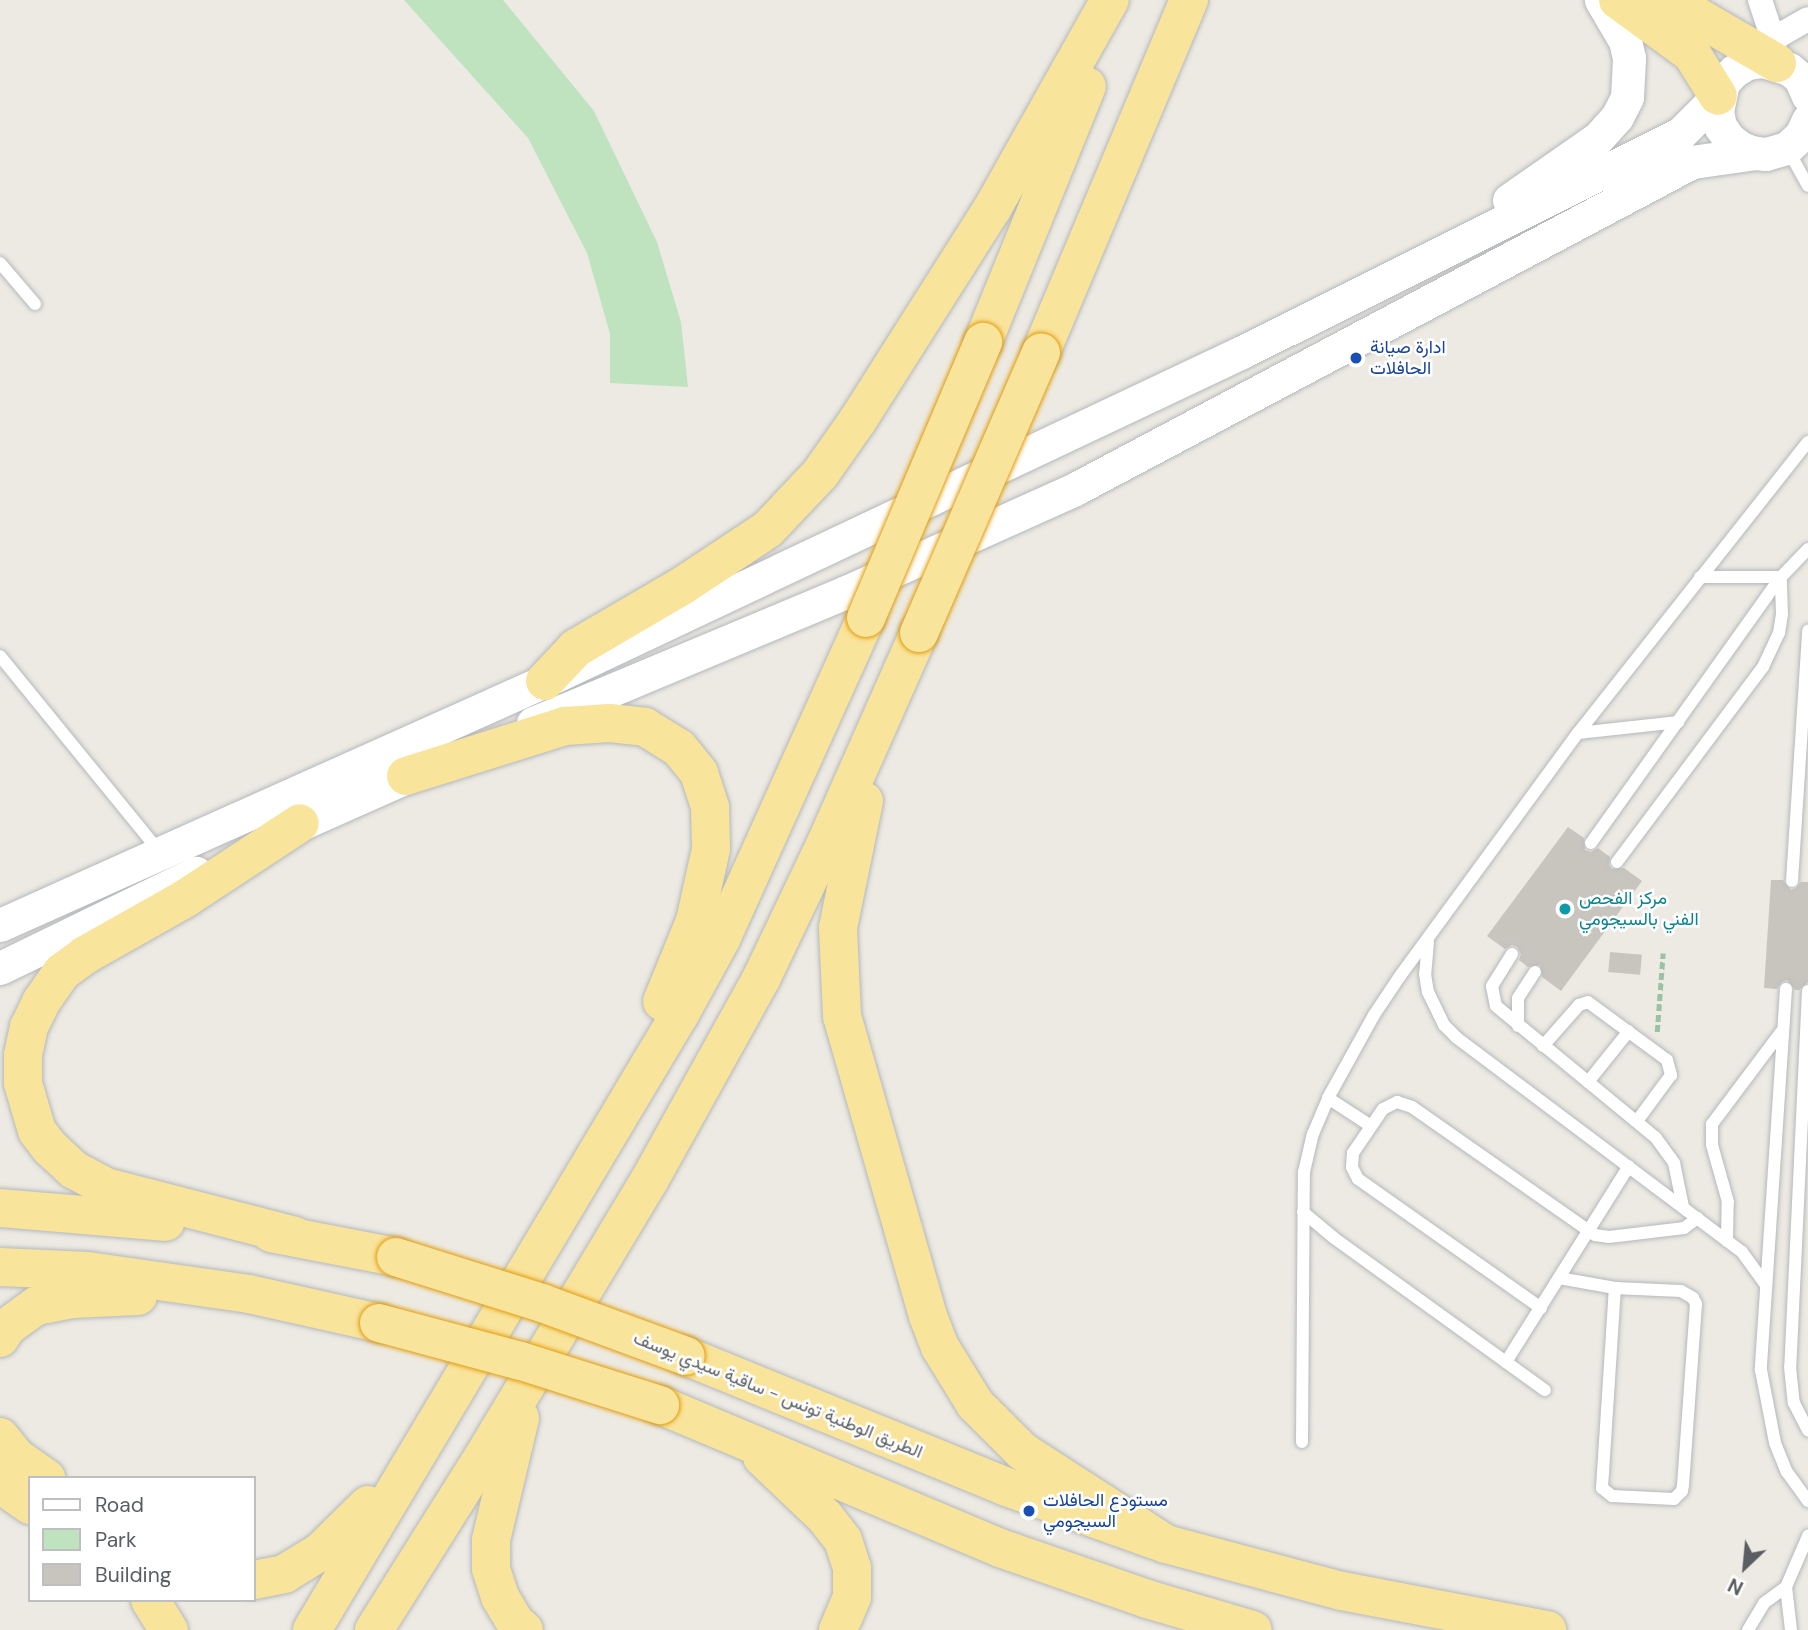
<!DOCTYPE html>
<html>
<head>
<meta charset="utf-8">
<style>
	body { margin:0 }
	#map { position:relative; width:1808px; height:1630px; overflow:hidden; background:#eceae2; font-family:"DM Sans",Vazirmatn,sans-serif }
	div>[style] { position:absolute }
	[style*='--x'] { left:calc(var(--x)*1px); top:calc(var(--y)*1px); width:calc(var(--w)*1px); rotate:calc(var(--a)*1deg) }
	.green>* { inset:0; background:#c0e3bf }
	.building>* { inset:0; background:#c8c5bf; transform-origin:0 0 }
	.path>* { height:4.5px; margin-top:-2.25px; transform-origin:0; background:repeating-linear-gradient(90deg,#99c3a4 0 7px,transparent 0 10.5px) }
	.roads { filter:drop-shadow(0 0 2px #b5b8bc) drop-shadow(0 0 2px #b5b8bc) }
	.service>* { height:12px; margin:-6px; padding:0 6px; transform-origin:6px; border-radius:6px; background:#fff }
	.minor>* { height:24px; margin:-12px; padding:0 12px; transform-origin:12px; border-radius:12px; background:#fff }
	.secondary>* { height:33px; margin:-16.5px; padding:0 16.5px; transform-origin:16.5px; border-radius:16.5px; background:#fff }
	.trunk>* { height:38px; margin:-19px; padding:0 19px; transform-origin:19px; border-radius:19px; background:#f9e49c }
	.bridges { filter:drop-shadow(0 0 2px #e39c0c) drop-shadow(0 0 2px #e39c0c) }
	.trunk-bridge>* { height:38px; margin:-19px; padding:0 19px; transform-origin:19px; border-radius:19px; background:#f9e49c }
	.dots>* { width:19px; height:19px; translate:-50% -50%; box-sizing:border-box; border:4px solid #fff; border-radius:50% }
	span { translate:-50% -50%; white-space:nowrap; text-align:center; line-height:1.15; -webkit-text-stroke:5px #fff; paint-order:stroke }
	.transit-label { font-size:18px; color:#164399 }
	.left { translate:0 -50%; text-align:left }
	.culture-label { font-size:18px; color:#0d838f }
	.street-label { font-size:18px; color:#5a5e62 }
	.legend { position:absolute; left:28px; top:1476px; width:228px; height:126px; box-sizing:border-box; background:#fff; border:2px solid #bdbfc0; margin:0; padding:9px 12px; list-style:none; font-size:21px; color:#5a5e62 }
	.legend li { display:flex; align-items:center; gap:14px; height:35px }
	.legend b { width:35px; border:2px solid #bdbfc0 }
	.north { position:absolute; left:1710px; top:1532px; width:70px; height:70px; -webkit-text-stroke:5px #fff; paint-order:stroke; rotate:206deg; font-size:19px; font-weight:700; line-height:28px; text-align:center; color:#5a5e62 }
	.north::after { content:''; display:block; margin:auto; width:24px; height:32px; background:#5a5e62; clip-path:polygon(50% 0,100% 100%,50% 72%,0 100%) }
</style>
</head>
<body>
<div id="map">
	<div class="green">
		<i style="clip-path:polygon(404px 0,503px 0,594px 111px,657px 242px,681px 322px,688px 387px,610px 383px,610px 334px,587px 253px,528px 138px)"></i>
	</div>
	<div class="building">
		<i style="clip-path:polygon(1568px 827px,1584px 838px,1585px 850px,1591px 852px,1598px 848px,1610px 857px,1609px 865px,1612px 869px,1624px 868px,1642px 881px,1561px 991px,1542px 977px,1540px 965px,1528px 967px,1519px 960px,1521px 954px,1517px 947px,1512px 945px,1505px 949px,1487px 936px)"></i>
		<i style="clip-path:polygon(1771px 880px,1783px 880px,1791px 890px,1796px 888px,1801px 882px,1808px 882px,1808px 982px,1799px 990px,1795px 990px,1787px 980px,1782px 982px,1777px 989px,1764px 988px)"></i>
		<i style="left:1610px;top:952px;width:32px;height:20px;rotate:5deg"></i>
	</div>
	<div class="path">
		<i style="--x:1657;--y:1032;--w:79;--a:-85.7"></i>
	</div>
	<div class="roads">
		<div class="service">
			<i style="--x:1787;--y:148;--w:43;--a:61.1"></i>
			<i style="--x:0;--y:263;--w:54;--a:49.5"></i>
			<i style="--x:0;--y:656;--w:252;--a:50.8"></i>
			<i style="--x:1578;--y:733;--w:101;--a:-6.3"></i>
			<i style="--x:1591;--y:843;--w:327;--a:-54.5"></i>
			<i style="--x:1781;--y:577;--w:39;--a:-46"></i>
			<i style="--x:1617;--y:862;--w:244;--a:-53.2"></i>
			<i style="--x:1763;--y:667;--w:38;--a:-65"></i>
			<i style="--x:1779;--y:633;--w:19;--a:-81"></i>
			<i style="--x:1782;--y:614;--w:37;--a:-92"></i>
			<i style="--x:1781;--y:577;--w:81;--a:180"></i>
			<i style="--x:1792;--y:881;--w:251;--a:-86.3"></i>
			<i style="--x:1428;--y:942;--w:32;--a:95"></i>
			<i style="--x:1425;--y:974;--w:18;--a:81"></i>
			<i style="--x:1428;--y:992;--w:37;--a:64"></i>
			<i style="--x:1444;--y:1025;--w:18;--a:45"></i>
			<i style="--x:1457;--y:1038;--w:356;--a:36.9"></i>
			<i style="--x:1742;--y:1252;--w:41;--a:54"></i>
			<i style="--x:1512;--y:954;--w:38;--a:122"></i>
			<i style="--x:1492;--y:986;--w:20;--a:79"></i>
			<i style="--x:1496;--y:1006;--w:207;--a:39.5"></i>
			<i style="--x:1656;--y:1138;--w:31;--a:54"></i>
			<i style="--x:1674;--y:1163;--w:45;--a:78.4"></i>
			<i style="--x:1786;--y:989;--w:382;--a:93.8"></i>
			<i style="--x:1761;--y:1370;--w:74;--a:79.1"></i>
			<i style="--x:1775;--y:1443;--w:31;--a:68"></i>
			<i style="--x:1787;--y:1472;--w:36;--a:54"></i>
			<i style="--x:1808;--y:991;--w:376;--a:92.7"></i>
			<i style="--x:1790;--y:1367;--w:36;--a:84"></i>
			<i style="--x:1794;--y:1403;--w:31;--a:63"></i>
			<i style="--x:1518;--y:1026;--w:28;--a:-90"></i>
			<i style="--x:1518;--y:998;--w:31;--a:-57"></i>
			<i style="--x:1543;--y:1046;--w:55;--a:-48.7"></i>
			<i style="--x:1579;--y:1005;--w:9;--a:-18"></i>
			<i style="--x:1588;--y:1002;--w:98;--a:36.3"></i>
			<i style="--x:1667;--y:1060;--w:16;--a:75"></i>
			<i style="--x:1671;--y:1075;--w:57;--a:126.5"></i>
			<i style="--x:1588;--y:1082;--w:65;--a:-51.2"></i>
			<i style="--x:1328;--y:1098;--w:51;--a:33.1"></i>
			<i style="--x:1303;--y:1212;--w:40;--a:40"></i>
			<i style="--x:1334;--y:1238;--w:260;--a:35.8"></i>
			<i style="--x:1727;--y:1241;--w:39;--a:-89"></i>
			<i style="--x:1728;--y:1202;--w:59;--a:-105.7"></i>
			<i style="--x:1712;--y:1145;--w:21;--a:-90"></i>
			<i style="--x:1712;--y:1124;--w:115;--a:-53.1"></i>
			<i style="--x:1559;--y:1278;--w:57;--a:10.1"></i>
			<i style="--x:1615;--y:1288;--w:66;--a:2.6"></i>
			<i style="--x:1681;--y:1291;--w:14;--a:30"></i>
			<i style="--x:1693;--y:1298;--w:7;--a:63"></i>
			<i style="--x:1696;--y:1304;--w:181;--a:94.1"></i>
			<i style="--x:1683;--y:1485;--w:6;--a:99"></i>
			<i style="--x:1682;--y:1491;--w:11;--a:135"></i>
			<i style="--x:1674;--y:1499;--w:62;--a:-177.2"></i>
			<i style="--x:1612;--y:1496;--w:13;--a:-141"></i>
			<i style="--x:1602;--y:1488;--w:200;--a:-86.3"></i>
			<i style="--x:1541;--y:1308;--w:224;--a:-144.8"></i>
			<i style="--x:1358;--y:1179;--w:13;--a:-117"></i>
			<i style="--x:1352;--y:1167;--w:14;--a:-86"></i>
			<i style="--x:1353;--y:1153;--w:53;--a:-55.7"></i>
			<i style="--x:1383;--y:1109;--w:16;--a:-27"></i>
			<i style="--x:1397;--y:1102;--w:16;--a:18"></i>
			<i style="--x:1412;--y:1107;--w:223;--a:35"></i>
			<i style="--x:1595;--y:1235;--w:14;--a:8"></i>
			<i style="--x:1609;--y:1237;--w:76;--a:-6.8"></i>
			<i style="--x:1684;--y:1228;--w:17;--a:-36"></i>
			<i style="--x:1506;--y:1362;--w:231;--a:-57.9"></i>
			<i style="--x:1302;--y:1442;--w:270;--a:-89.6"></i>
			<i style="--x:1304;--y:1172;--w:39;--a:-77"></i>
			<i style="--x:1313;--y:1134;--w:39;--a:-67"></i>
			<i style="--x:1328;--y:1098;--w:95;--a:-61"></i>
			<i style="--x:1374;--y:1015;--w:47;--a:-56.3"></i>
			<i style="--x:1400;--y:976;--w:301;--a:-53.8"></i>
			<i style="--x:1578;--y:733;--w:371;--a:-51.7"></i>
			<i style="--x:1748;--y:1630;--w:31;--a:-59"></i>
			<i style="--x:1764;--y:1603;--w:27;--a:-36"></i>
			<i style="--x:1791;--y:1630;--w:43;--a:-96.6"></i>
			<i style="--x:1786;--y:1587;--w:56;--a:-66.7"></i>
		</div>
		<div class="minor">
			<i style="--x:1760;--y:0;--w:41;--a:71.6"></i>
			<i style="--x:1773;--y:39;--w:24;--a:81"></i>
			<i style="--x:1773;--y:39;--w:40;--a:-29.7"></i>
		</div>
		<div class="secondary">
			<i style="--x:1808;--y:96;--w:20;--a:-114"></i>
			<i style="--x:1800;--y:78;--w:14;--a:-141"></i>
			<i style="--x:1789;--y:69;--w:28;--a:-163"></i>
			<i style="--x:1762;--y:61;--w:15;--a:172"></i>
			<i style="--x:1747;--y:63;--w:15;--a:148"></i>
			<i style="--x:1734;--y:71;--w:16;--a:133"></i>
			<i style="--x:1723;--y:83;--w:29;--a:102"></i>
			<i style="--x:1717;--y:111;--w:15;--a:79"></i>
			<i style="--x:1720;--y:126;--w:16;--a:55"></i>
			<i style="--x:1729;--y:139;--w:15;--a:37"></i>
			<i style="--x:1741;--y:148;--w:15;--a:20"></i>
			<i style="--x:1755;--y:153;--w:11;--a:5"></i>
			<i style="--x:1766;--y:154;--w:22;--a:-16"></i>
			<i style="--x:1787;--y:148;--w:19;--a:-43"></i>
			<i style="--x:1801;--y:135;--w:17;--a:-65"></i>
			<i style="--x:1509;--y:200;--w:108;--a:-34.9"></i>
			<i style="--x:1598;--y:138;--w:28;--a:-48"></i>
			<i style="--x:1617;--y:117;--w:22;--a:-63"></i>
			<i style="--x:1627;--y:97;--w:39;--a:-87"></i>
			<i style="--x:1629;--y:58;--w:17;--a:-103"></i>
			<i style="--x:1625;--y:41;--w:48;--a:-120.3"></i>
			<i style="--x:533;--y:723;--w:339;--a:-22.7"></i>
			<i style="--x:846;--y:592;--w:251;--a:-24.2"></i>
			<i style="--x:1075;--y:489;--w:698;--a:-27.92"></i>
			<i style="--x:1692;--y:162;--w:64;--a:-8.1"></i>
			<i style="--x:276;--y:835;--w:167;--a:-24"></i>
			<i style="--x:0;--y:925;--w:597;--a:-24.12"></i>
			<i style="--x:545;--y:681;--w:771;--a:-25.27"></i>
			<i style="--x:1242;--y:352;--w:489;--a:-26.5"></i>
			<i style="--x:1680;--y:134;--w:54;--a:-45"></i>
			<i style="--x:0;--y:968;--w:218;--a:-25.9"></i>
		</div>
		<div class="trunk">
			<i style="--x:1618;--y:0;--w:92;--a:36.1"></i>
			<i style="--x:1692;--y:54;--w:49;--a:58.2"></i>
			<i style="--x:1669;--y:0;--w:125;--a:30.3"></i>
			<i style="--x:983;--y:342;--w:276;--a:-67.9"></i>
			<i style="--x:1041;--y:352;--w:382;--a:-67.2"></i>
			<i style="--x:545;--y:681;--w:45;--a:-46.8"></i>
			<i style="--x:576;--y:648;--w:123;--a:-30.3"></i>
			<i style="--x:682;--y:586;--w:103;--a:-33.5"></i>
			<i style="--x:768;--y:529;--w:76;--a:-46.6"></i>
			<i style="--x:820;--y:474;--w:66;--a:-54.9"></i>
			<i style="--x:858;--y:420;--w:250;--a:-57.6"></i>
			<i style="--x:992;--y:209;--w:240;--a:-60.6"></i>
			<i style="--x:406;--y:776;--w:167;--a:-17.5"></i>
			<i style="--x:565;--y:726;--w:44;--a:-3.9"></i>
			<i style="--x:609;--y:723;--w:36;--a:6"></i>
			<i style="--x:645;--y:727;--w:40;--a:32"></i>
			<i style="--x:679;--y:748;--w:32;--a:51"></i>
			<i style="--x:699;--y:773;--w:36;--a:72"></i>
			<i style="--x:710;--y:807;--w:42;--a:88.6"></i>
			<i style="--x:711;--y:849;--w:74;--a:102.5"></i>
			<i style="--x:695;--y:921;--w:87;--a:112.2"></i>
			<i style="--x:864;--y:801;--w:130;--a:101.6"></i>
			<i style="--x:838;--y:928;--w:88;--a:87.4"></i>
			<i style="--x:842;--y:1016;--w:312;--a:74"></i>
			<i style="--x:928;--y:1316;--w:33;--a:69"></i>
			<i style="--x:940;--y:1347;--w:67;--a:58.4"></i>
			<i style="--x:975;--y:1404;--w:66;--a:45"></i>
			<i style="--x:1022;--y:1451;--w:171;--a:32.9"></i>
			<i style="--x:0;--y:1208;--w:166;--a:4.8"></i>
			<i style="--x:271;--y:1233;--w:127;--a:10.9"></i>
			<i style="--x:295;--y:1236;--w:195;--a:-165.5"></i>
			<i style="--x:106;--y:1187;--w:36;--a:-152"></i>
			<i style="--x:74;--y:1170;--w:33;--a:-137"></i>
			<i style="--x:50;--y:1148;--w:21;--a:-127"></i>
			<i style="--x:37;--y:1131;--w:50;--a:-106.3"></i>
			<i style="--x:23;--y:1083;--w:28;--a:-90"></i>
			<i style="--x:23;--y:1055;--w:29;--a:-78"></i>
			<i style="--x:29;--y:1027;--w:28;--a:-64"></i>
			<i style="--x:41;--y:1002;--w:37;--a:-55"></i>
			<i style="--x:62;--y:972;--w:29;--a:-36"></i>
			<i style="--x:85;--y:955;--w:116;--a:-29.4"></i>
			<i style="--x:186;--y:898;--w:136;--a:-33.3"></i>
			<i style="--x:0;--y:1267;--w:88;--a:2.6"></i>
			<i style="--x:88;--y:1271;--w:163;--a:8.1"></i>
			<i style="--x:249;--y:1294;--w:133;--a:12.6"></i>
			<i style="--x:0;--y:1338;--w:13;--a:-58"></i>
			<i style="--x:7;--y:1327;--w:36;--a:-36"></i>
			<i style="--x:36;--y:1306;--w:38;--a:-11"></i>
			<i style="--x:73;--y:1299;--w:65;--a:-2.6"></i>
			<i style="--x:686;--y:1356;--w:344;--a:22.2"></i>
			<i style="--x:1004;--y:1486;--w:172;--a:19.7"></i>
			<i style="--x:1166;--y:1544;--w:182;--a:15"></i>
			<i style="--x:1342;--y:1591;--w:209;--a:10.8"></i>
			<i style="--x:660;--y:1405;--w:369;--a:22.8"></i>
			<i style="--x:1000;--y:1548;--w:156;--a:19.1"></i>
			<i style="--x:1147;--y:1599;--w:110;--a:16.3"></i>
			<i style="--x:520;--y:1418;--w:125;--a:103.4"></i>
			<i style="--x:491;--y:1540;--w:29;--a:90"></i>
			<i style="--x:491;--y:1569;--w:29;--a:72"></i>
			<i style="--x:500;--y:1597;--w:29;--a:59"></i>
			<i style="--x:515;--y:1622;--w:12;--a:42"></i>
			<i style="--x:0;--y:1437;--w:26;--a:51"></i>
			<i style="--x:16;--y:1457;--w:37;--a:35"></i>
			<i style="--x:762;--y:1457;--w:87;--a:43.6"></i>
			<i style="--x:825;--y:1517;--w:29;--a:52"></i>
			<i style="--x:843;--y:1540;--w:29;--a:72"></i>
			<i style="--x:852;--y:1568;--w:29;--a:90"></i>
			<i style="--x:852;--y:1597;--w:36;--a:113"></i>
			<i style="--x:0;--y:1484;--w:37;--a:35"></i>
			<i style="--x:254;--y:1580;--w:31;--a:-11"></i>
			<i style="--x:284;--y:1574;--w:42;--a:-31.4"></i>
			<i style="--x:320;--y:1552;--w:67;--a:-44.4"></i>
			<i style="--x:150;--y:1600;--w:36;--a:58"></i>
			<i style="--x:312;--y:1630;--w:718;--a:-59.15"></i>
			<i style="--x:680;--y:1014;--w:85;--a:-61.3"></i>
			<i style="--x:721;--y:939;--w:352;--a:-65.7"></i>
			<i style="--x:374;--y:1630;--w:204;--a:-57.8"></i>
			<i style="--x:483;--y:1457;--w:322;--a:-59"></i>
			<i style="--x:649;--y:1181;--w:233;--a:-61"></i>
			<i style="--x:762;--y:977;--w:146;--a:-64.5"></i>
			<i style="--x:825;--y:845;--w:232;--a:-66.1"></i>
		</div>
	</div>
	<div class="bridges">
		<div class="trunk-bridge">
			<i style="--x:866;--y:618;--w:300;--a:-67"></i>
			<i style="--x:919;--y:633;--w:306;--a:-66.5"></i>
			<i style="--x:396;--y:1257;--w:153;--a:17.5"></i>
			<i style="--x:542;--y:1303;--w:153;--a:20.2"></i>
			<i style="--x:379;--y:1323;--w:147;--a:15"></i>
			<i style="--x:521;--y:1361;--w:146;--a:17.6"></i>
		</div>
	</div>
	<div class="dots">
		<i style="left:1356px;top:358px;background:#1a4fb4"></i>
		<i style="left:1565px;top:909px;background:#0f9aa8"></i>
		<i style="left:1029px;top:1511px;background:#1a4fb4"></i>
	</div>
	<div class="transit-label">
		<span class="left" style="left:1370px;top:358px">ادارة صيانة<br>الحافلات</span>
		<span class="left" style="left:1043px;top:1511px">مستودع الحافلات<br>السيجومي</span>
	</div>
	<div class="culture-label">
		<span class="left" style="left:1579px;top:909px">مركز الفحص<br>الفني بالسيجومي</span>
	</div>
	<div class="street-label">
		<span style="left:778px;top:1395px;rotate:22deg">الطريق الوطنية تونس - ساقية سيدي يوسف</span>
	</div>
	<ul class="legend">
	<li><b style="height:9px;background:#fff"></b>Road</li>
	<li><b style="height:19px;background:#c0e3bf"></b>Park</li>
	<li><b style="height:19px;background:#c8c5bf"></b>Building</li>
	</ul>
	<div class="north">N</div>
</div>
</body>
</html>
